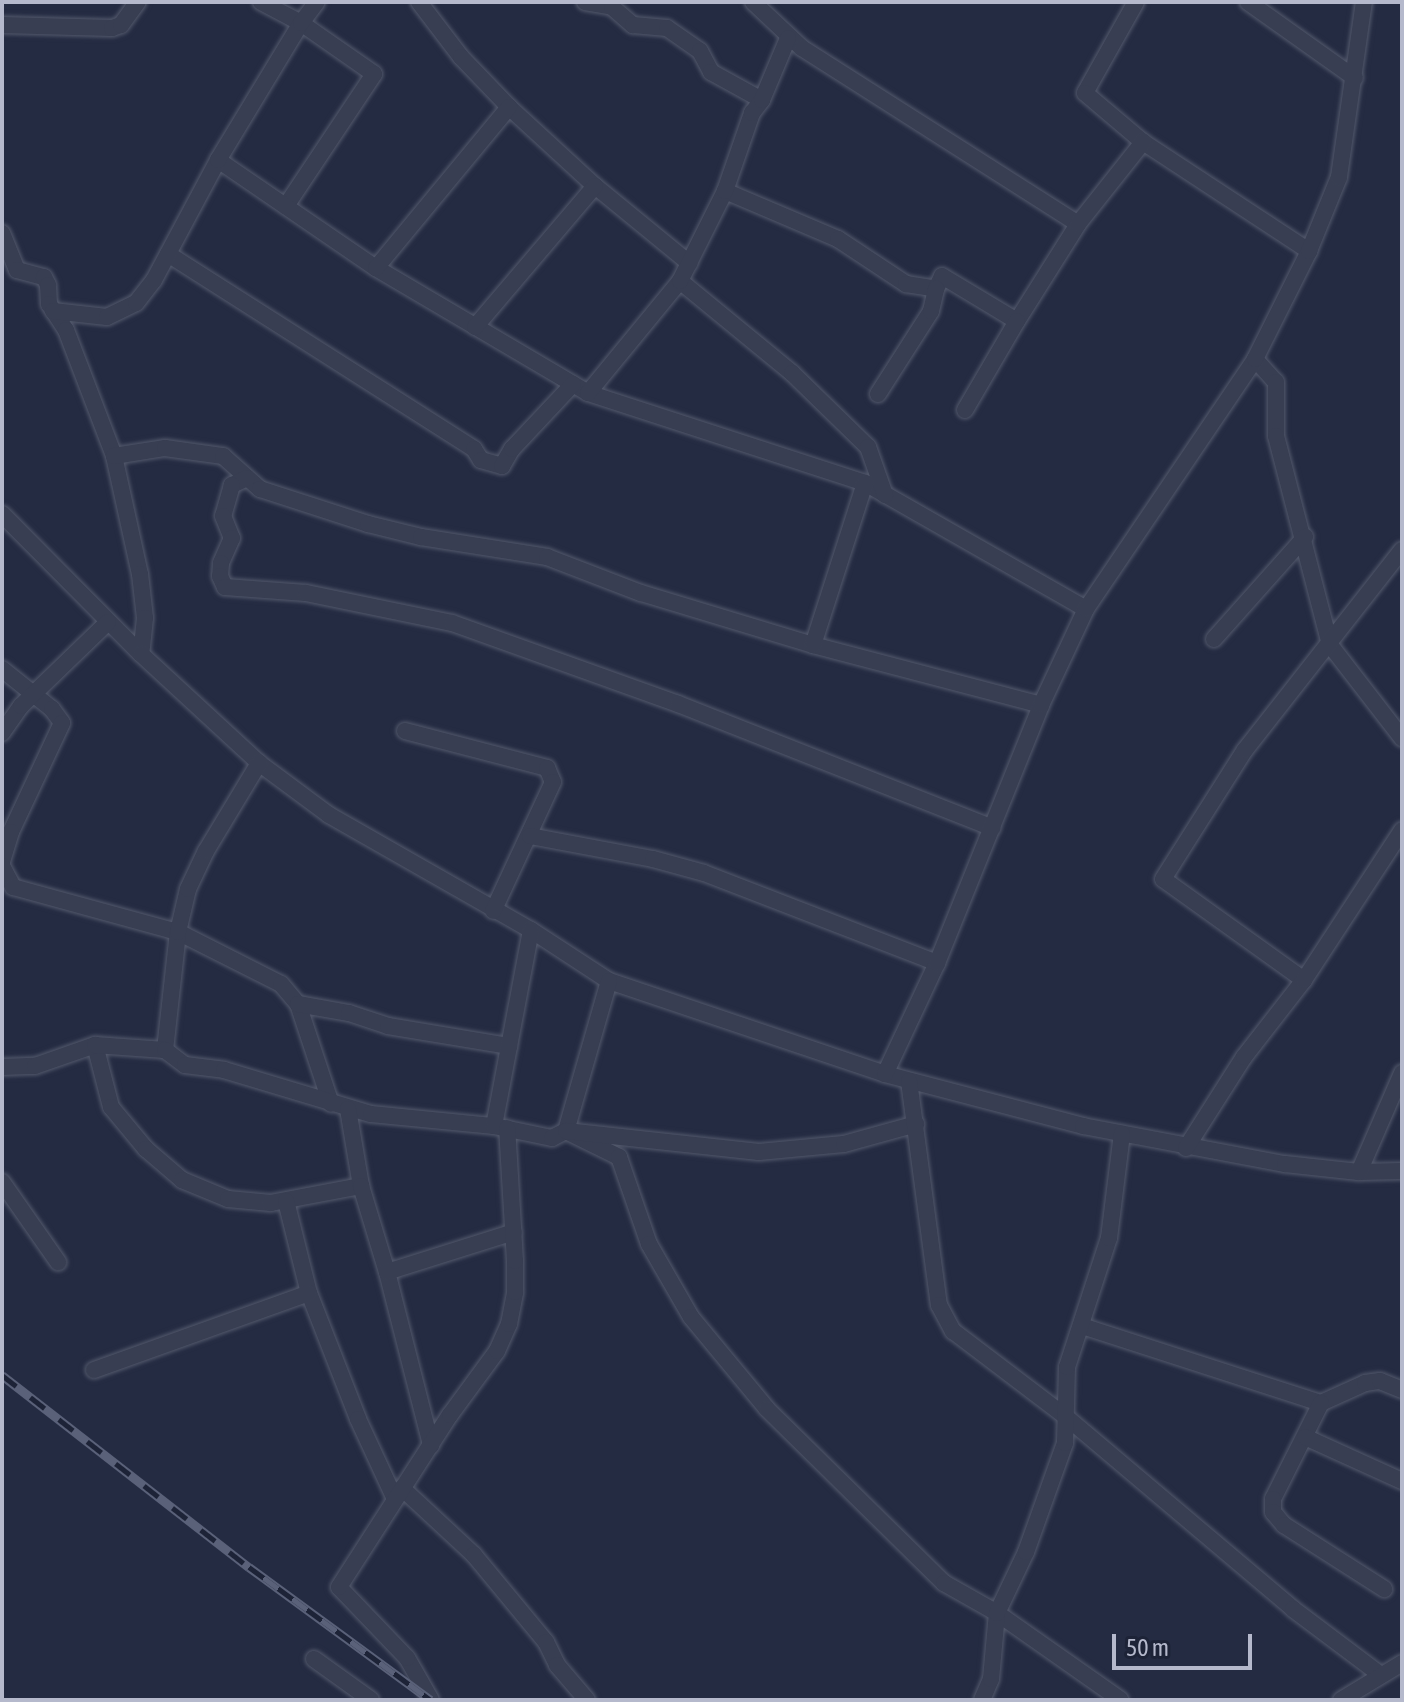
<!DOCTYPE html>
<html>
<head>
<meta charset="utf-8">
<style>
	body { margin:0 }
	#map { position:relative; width:1404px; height:1702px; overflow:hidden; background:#242b42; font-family:"Asap Condensed",sans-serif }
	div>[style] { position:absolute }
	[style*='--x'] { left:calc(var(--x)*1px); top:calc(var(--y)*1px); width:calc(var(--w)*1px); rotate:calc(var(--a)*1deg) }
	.roads { filter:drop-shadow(0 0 2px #53596c) drop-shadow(0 0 2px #53596c) }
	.street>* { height:16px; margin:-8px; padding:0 8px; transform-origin:8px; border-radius:8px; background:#383e52 }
	.rail>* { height:9px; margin-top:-4.5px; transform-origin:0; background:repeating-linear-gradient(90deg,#1d2337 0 18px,#5a6179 0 36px); box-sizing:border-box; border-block:2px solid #5a6179 }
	span { translate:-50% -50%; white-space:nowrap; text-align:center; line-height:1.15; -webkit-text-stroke:6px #1d2337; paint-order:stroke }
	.frame { position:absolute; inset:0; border:4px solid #b5b9cc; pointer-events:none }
	.scale { position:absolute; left:1112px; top:1634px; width:140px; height:36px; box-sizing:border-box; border:4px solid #b5b9cc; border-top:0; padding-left:10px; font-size:24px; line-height:28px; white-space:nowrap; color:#b5b9cc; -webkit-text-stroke:6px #1d2337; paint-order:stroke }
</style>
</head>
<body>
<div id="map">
	<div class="roads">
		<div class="street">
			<i style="--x:261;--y:2;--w:45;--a:27.7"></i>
			<i style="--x:301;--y:23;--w:89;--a:34.9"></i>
			<i style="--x:374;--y:74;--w:159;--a:123.7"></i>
			<i style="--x:419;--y:2;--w:69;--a:52.6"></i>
			<i style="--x:461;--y:57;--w:69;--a:46.2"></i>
			<i style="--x:509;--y:107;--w:117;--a:42.6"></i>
			<i style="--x:595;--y:186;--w:122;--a:39.3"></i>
			<i style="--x:585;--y:2;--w:27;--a:10"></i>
			<i style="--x:612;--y:7;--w:28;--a:41"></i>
			<i style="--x:633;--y:25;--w:34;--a:5"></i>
			<i style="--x:667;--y:28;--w:40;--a:34.9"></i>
			<i style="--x:700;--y:51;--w:24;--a:62"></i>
			<i style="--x:711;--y:72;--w:58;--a:28.8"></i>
			<i style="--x:753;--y:2;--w:67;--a:43.2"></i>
			<i style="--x:802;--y:48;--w:327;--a:32.5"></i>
			<i style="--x:1136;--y:2;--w:104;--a:119.3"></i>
			<i style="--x:1085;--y:93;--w:76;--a:40.2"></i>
			<i style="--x:1143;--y:142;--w:199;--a:33.3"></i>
			<i style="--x:1248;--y:2;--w:131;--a:35.4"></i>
			<i style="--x:2;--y:25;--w:110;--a:1.6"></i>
			<i style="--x:112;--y:28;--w:9;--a:-18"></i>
			<i style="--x:121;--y:25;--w:29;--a:-54"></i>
			<i style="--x:218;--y:160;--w:191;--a:34.4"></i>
			<i style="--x:376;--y:268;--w:246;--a:30.5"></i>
			<i style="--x:588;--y:393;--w:291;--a:18"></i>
			<i style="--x:865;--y:483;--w:254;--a:29.7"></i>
			<i style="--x:725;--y:191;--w:123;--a:23"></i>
			<i style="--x:838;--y:239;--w:82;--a:33.5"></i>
			<i style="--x:906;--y:284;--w:30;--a:9"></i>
			<i style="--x:936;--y:289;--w:14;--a:-65"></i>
			<i style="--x:942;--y:276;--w:87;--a:31"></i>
			<i style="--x:1017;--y:321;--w:115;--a:-57.8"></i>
			<i style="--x:1078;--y:224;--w:105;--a:-51.6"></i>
			<i style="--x:2;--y:233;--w:40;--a:68"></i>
			<i style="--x:17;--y:270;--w:28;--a:15"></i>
			<i style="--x:44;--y:277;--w:9;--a:63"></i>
			<i style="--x:48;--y:285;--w:19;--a:87"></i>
			<i style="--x:49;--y:304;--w:31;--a:57"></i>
			<i style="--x:66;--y:330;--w:135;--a:69.1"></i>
			<i style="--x:114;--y:456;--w:121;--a:77.6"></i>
			<i style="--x:140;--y:574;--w:44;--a:83.5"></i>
			<i style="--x:145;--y:618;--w:36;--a:96"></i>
			<i style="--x:168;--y:254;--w:363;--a:32.5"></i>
			<i style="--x:474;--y:449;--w:13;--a:58"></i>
			<i style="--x:481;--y:460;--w:22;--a:16"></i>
			<i style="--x:502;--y:466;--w:20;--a:-60"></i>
			<i style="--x:512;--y:449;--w:89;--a:-46.8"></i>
			<i style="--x:376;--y:268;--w:209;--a:-50.4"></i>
			<i style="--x:680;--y:281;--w:145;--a:39.4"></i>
			<i style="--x:792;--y:373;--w:106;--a:44.2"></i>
			<i style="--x:868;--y:447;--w:51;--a:70.5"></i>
			<i style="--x:53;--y:311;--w:54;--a:6.3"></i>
			<i style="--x:107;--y:317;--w:32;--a:-26"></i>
			<i style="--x:136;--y:303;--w:29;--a:-52"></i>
			<i style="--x:154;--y:280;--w:136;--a:-61.9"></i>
			<i style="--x:218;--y:160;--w:160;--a:-58.8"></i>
			<i style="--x:301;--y:23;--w:26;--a:-53"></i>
			<i style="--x:475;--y:327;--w:185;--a:-49.6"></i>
			<i style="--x:1255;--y:359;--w:31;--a:48"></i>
			<i style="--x:1276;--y:382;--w:54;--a:90"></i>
			<i style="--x:1276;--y:436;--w:216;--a:75.5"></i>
			<i style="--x:1330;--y:645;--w:118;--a:52.3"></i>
			<i style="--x:588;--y:393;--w:145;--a:-50.6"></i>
			<i style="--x:680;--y:281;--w:101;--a:-63.4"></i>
			<i style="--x:725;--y:191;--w:83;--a:-70.9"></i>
			<i style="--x:752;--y:113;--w:16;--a:-52"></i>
			<i style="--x:762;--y:100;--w:67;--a:-67.2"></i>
			<i style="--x:878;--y:394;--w:98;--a:-57.4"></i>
			<i style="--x:931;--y:311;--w:23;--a:-77"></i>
			<i style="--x:965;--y:410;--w:103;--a:-59.7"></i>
			<i style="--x:114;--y:456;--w:52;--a:-8.9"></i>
			<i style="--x:165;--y:448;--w:59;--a:7.9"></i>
			<i style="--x:223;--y:456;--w:50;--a:41.7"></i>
			<i style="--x:260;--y:489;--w:114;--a:18"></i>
			<i style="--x:368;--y:524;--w:55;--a:13.8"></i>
			<i style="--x:421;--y:537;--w:128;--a:9"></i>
			<i style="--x:547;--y:557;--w:101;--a:21"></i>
			<i style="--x:641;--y:593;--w:180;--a:16.8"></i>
			<i style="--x:813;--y:645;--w:236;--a:14.7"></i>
			<i style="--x:247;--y:478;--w:17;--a:155"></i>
			<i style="--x:232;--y:485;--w:32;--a:106"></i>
			<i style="--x:223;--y:516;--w:24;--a:68"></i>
			<i style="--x:232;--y:538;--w:27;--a:114"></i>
			<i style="--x:221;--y:563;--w:13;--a:94"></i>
			<i style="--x:220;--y:576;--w:12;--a:66"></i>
			<i style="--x:225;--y:587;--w:81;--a:4.2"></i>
			<i style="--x:306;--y:593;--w:149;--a:11.6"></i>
			<i style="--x:452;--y:623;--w:240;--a:19.7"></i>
			<i style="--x:678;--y:704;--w:338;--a:21.5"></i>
			<i style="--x:2;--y:514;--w:197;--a:45.2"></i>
			<i style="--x:141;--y:654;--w:161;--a:42.7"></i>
			<i style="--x:259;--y:763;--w:87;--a:36.6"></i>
			<i style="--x:329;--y:815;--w:232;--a:29.7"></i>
			<i style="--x:531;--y:930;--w:93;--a:33.2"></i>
			<i style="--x:609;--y:981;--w:291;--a:18.6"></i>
			<i style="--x:885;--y:1074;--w:205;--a:14.7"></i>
			<i style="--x:1083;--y:1126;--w:206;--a:10.7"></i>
			<i style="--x:1285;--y:1164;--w:74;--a:6.2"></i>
			<i style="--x:1359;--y:1172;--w:43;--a:-1.3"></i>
			<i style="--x:1214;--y:639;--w:137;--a:-48.3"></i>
			<i style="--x:813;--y:645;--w:170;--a:-72.2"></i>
			<i style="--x:2;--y:669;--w:64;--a:38.7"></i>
			<i style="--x:52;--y:709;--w:17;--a:54"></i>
			<i style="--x:62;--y:723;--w:120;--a:115.1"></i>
			<i style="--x:11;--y:832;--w:31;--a:107"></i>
			<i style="--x:405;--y:731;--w:147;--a:14.6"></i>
			<i style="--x:547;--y:768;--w:15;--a:67"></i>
			<i style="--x:553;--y:782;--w:142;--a:114.9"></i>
			<i style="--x:2;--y:733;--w:33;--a:-55"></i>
			<i style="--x:21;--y:706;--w:121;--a:-44"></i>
			<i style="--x:530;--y:836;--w:125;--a:10.6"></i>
			<i style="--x:653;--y:859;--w:53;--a:15.4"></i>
			<i style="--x:704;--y:873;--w:250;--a:21.1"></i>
			<i style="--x:2;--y:866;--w:24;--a:62"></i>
			<i style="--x:13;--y:887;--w:171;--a:15.3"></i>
			<i style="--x:178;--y:932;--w:115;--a:26.8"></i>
			<i style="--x:281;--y:984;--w:26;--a:50"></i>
			<i style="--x:298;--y:1004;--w:105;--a:71.7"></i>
			<i style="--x:1304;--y:980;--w:173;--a:-144.4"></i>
			<i style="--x:1163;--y:879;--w:153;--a:-57.6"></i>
			<i style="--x:1245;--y:750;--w:254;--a:-51.9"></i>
			<i style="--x:609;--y:981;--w:156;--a:106"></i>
			<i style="--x:566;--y:1131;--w:59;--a:26.1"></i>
			<i style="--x:619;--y:1157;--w:92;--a:71"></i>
			<i style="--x:649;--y:1244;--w:84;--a:60.1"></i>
			<i style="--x:691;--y:1317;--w:119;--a:50.4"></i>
			<i style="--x:767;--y:1409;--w:248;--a:44.5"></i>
			<i style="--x:944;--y:1583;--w:61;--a:29.5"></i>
			<i style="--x:997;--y:1613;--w:151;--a:35.1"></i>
			<i style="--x:298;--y:1004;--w:52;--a:10"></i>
			<i style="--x:349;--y:1013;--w:41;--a:18.4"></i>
			<i style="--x:388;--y:1026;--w:123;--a:9.4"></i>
			<i style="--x:95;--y:1045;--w:64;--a:75.5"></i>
			<i style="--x:111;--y:1107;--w:55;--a:50.2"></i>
			<i style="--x:146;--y:1149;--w:48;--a:40.7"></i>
			<i style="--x:182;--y:1180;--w:50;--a:22.4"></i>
			<i style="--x:228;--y:1199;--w:43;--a:5.3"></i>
			<i style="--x:271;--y:1203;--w:92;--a:-10.7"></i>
			<i style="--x:165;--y:1050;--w:119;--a:-83.7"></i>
			<i style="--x:178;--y:932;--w:44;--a:-76.9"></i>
			<i style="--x:188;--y:889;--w:42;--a:-64.7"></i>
			<i style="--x:206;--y:851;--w:103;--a:-58.9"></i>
			<i style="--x:2;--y:1067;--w:33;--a:-2"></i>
			<i style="--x:35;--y:1066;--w:64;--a:-19.3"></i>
			<i style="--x:95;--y:1045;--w:70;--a:4.1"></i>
			<i style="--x:165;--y:1050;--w:25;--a:37"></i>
			<i style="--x:185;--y:1065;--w:39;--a:7"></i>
			<i style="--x:224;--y:1070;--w:153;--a:16.7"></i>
			<i style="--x:371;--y:1114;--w:124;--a:5.6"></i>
			<i style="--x:494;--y:1126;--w:59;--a:11.7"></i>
			<i style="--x:552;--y:1138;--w:16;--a:-27"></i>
			<i style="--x:566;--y:1131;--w:194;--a:6.2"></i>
			<i style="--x:759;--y:1152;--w:85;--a:-5.4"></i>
			<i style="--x:844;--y:1144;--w:75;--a:-15.5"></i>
			<i style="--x:885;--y:1074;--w:123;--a:-64.9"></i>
			<i style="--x:937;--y:963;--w:278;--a:-68"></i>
			<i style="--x:1041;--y:705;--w:106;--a:-64.9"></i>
			<i style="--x:1086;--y:609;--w:302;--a:-55.9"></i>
			<i style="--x:1255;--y:359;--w:121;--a:-63.4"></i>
			<i style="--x:1309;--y:251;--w:80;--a:-67.9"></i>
			<i style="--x:1339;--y:177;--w:177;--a:-81.9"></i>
			<i style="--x:909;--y:1081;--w:226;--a:82.4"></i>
			<i style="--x:939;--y:1305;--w:30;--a:62"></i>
			<i style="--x:953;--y:1331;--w:141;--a:37.2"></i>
			<i style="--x:1065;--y:1416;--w:299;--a:40.2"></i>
			<i style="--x:1293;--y:1609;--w:110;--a:36.9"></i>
			<i style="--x:348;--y:1109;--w:78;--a:80.4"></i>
			<i style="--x:361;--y:1186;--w:90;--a:73.2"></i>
			<i style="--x:387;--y:1272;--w:179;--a:75.7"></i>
			<i style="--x:494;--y:1126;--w:199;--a:-79.3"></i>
			<i style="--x:1186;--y:1148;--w:108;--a:-57.5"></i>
			<i style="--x:1244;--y:1057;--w:98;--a:-52.1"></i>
			<i style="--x:1304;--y:980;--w:179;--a:-56.8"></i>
			<i style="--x:1359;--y:1172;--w:108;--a:-66.5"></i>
			<i style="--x:2;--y:1182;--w:98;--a:55"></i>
			<i style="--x:286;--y:1201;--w:95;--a:76"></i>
			<i style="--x:309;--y:1293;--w:135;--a:68.7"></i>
			<i style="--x:358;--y:1419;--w:88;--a:65.2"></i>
			<i style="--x:387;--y:1272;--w:133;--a:-17.5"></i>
			<i style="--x:1082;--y:1326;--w:251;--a:17.9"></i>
			<i style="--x:1321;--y:1403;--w:48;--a:-24.4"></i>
			<i style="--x:1365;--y:1383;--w:15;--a:-8"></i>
			<i style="--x:1380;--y:1381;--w:24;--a:22"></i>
			<i style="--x:94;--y:1370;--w:228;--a:-19.7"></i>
			<i style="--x:1321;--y:1403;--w:107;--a:116.6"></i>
			<i style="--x:1273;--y:1499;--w:13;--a:90"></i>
			<i style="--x:1273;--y:1512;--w:17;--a:50"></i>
			<i style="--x:1284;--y:1525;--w:119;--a:32.6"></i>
			<i style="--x:1305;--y:1437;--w:107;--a:24.4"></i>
			<i style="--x:402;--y:1488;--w:98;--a:42.9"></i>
			<i style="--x:474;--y:1555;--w:113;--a:50.4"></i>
			<i style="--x:546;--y:1642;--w:25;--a:64"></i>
			<i style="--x:557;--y:1665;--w:46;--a:49.4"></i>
			<i style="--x:314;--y:1659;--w:70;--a:35.7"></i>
			<i style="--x:431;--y:1700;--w:48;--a:-119.7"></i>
			<i style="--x:407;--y:1658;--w:98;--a:-133.8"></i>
			<i style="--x:339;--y:1587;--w:205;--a:-57.2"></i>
			<i style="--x:450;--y:1415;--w:79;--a:-53.7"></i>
			<i style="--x:497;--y:1351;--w:30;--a:-66"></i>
			<i style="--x:509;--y:1324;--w:33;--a:-79"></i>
			<i style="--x:515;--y:1292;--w:31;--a:-90"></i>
			<i style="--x:515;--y:1261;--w:133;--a:-93.4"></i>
			<i style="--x:982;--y:1700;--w:23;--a:-67"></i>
			<i style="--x:991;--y:1679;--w:66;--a:-84.8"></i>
			<i style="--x:997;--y:1613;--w:68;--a:-64.6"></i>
			<i style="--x:1026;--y:1552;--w:116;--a:-70.3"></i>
			<i style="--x:1065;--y:1443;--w:76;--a:-88.5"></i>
			<i style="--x:1067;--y:1367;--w:136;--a:-72"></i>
			<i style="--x:1109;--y:1238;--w:105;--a:-82.9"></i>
			<i style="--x:1341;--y:1700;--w:71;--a:-31.2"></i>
		</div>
	</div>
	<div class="rail">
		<i style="--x:2;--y:1375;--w:313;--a:37.9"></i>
		<i style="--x:249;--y:1567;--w:225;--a:36.2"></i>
	</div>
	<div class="frame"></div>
	<div class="scale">50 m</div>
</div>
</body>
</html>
